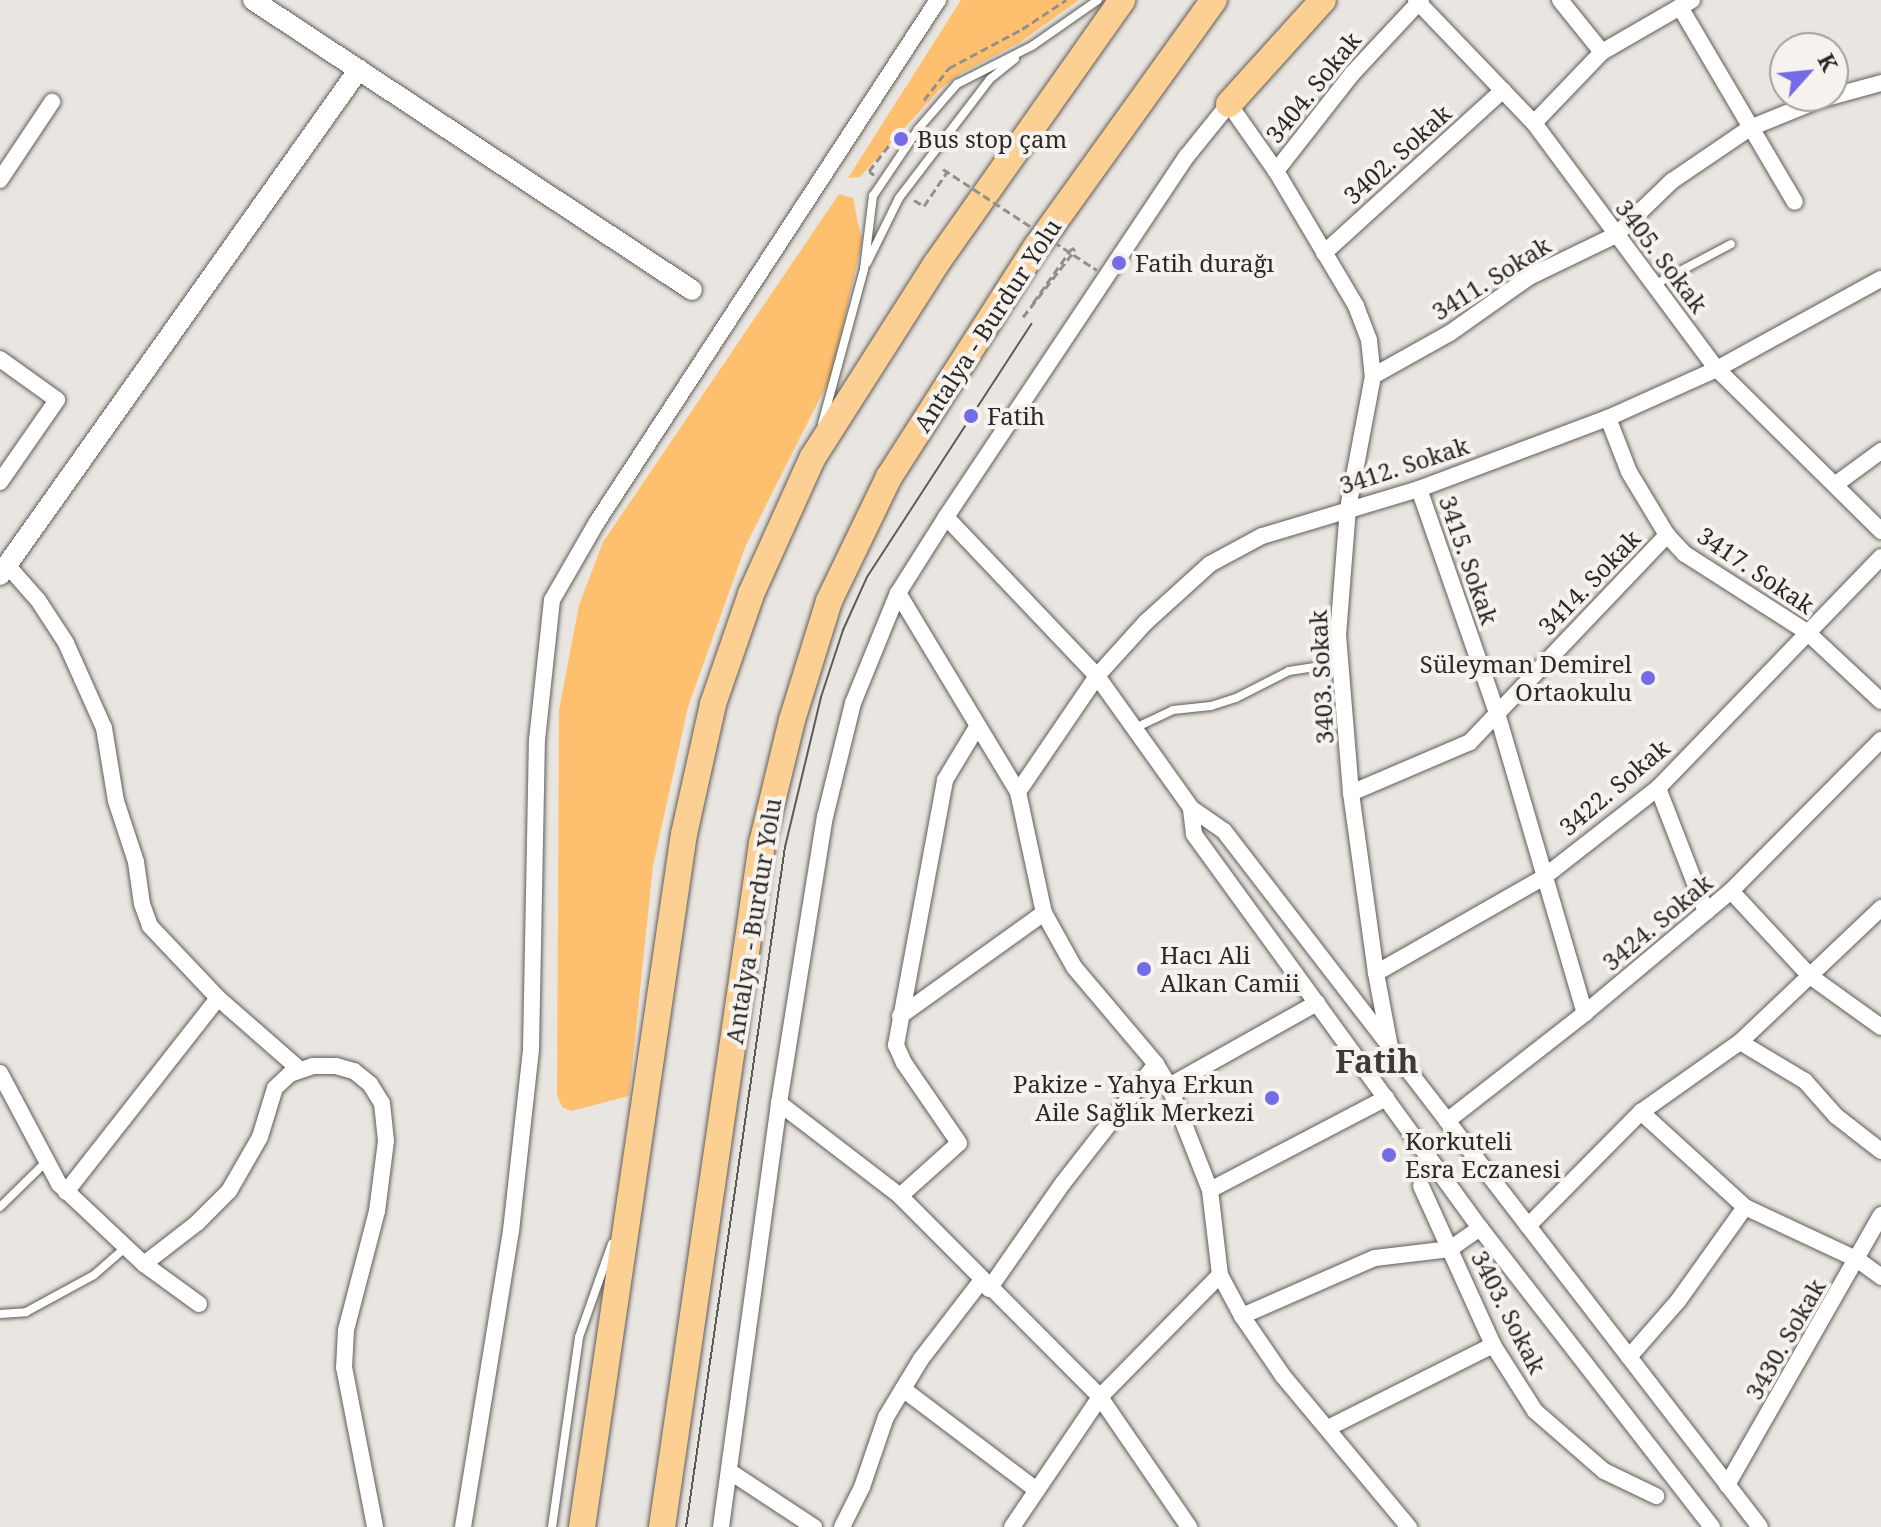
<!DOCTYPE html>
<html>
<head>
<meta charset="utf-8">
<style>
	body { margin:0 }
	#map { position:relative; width:1881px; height:1527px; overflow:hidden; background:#e9e5e0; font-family:"Noto Serif",serif }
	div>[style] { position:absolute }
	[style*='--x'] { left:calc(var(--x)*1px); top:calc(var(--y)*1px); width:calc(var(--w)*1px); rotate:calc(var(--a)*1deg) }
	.green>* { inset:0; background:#fec06f }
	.path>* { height:3px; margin-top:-1.5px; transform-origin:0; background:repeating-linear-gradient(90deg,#93908c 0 8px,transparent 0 12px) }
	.roads { filter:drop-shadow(0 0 2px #605c58) drop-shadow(0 0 2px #605c58) }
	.service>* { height:8px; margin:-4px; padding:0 4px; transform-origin:4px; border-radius:4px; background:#fff }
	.minor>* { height:16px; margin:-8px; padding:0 8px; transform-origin:8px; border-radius:8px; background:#fff }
	.tertiary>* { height:20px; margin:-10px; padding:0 10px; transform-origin:10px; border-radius:10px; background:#fff }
	.trunk>* { height:26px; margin:-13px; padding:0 13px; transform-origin:13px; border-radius:13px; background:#fccf93 }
	.tram>* { height:2px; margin:-1px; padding:0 1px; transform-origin:1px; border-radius:1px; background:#5d5b58 }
	.path-bridge>* { height:3px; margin-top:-1.5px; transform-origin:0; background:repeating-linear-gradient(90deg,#93908c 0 8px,transparent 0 12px) }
	.dots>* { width:22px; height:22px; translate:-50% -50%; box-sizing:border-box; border:4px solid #f6f2ed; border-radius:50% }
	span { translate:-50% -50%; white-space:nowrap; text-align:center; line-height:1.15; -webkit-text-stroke:8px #f6f2ed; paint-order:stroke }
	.street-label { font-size:24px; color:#2a2927 }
	.poi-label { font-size:24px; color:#2a2927 }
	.left { translate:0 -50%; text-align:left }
	.right { translate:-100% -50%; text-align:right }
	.district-label { font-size:32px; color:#3e3a36; font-weight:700 }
	.north { position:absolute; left:1769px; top:32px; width:80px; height:80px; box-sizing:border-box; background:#f6f2ed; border:2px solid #a4a29e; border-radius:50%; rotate:63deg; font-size:22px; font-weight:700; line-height:32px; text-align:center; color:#2a2927 }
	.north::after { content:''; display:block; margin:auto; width:28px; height:36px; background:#746be6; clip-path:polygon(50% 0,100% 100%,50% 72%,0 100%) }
</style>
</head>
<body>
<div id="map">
	<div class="green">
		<i style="clip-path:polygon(961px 0,1079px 0,1019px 43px,961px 73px,940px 89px,860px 177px,848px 178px)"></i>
		<i style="clip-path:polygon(839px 194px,853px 198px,862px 242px,832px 374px,746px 545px,688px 707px,653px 866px,629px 1096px,571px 1111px,562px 1107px,557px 1095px,559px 710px,579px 605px,603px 542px)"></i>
	</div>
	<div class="path">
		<i style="--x:924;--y:100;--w:41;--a:-52"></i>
		<i style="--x:949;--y:68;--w:83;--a:-28.1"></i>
		<i style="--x:1022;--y:29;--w:53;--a:-33.4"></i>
		<i style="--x:874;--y:175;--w:6;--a:-141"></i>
		<i style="--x:869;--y:171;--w:46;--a:-52.1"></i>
		<i style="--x:914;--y:200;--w:12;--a:31"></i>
		<i style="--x:924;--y:206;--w:41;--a:-55.9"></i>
		<i style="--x:1033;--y:303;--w:67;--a:-54.7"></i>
		<i style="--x:1023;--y:317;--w:85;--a:-52.2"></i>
		<i style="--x:1075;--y:250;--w:4;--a:-146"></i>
	</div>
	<div class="roads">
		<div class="service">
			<i style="--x:867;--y:263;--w:72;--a:-63.8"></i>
			<i style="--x:899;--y:198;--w:150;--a:-52.6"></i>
			<i style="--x:990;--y:79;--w:32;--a:-39"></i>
			<i style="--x:1654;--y:285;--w:87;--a:-28"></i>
			<i style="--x:822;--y:424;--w:161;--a:-74.8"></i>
			<i style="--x:864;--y:269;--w:74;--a:-83"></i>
			<i style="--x:873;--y:196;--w:82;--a:-55.9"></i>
			<i style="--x:919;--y:128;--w:58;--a:-49.2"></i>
			<i style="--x:957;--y:84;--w:84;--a:-26.9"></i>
			<i style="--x:1032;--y:46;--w:80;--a:-34.9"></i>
			<i style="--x:1135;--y:728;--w:42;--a:-25.3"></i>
			<i style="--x:1173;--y:710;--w:38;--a:-6"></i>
			<i style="--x:1211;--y:706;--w:26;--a:-18"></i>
			<i style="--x:1236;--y:698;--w:59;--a:-27"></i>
			<i style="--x:1289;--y:671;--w:52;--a:-8.9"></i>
			<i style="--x:0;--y:1207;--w:63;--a:-44.4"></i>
			<i style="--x:0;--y:1314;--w:26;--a:-4"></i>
			<i style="--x:26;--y:1312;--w:77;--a:-28.6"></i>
			<i style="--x:94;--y:1275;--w:43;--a:-41.2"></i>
			<i style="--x:552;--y:1527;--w:192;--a:-81.9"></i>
			<i style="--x:579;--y:1337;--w:99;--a:-70.5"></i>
		</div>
		<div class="minor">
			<i style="--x:1416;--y:0;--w:170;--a:46.2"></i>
			<i style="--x:1534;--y:123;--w:307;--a:53.4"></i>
			<i style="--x:1717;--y:369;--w:231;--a:44.6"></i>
			<i style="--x:1560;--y:0;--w:67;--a:51.1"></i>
			<i style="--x:1680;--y:7;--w:226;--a:59.5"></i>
			<i style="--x:1534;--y:123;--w:98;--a:-46.2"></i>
			<i style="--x:1602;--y:52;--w:104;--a:-30"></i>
			<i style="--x:1276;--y:171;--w:123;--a:-51.9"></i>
			<i style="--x:1352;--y:74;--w:101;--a:-47"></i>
			<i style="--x:0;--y:180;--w:94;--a:-56.3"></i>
			<i style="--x:1324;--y:253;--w:242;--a:-42.3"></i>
			<i style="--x:0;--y:359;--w:70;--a:35.7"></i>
			<i style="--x:57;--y:400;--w:100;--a:124.8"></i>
			<i style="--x:1373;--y:376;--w:88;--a:-29.2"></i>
			<i style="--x:1450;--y:333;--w:97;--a:-35.3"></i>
			<i style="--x:1529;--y:277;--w:97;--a:-25.8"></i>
			<i style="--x:1616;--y:235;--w:78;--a:-44"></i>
			<i style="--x:1672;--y:181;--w:94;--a:-34.2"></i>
			<i style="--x:1750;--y:128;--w:74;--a:-22.1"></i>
			<i style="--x:1819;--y:100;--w:64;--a:-15.3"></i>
			<i style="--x:1608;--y:418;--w:58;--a:68.7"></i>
			<i style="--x:1629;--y:472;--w:74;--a:58.9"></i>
			<i style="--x:1667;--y:535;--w:26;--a:47"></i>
			<i style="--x:1685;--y:554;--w:145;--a:32.6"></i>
			<i style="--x:1807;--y:632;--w:101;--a:43"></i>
			<i style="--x:1836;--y:484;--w:56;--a:-36.3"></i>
			<i style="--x:1419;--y:489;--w:237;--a:70.8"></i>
			<i style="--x:1497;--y:713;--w:313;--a:73.7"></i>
			<i style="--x:946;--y:517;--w:219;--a:46.5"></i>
			<i style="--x:1097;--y:676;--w:162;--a:54.5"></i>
			<i style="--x:7;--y:565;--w:47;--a:48.5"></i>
			<i style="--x:38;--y:600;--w:51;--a:56.9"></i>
			<i style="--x:66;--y:643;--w:93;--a:65.9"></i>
			<i style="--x:104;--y:728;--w:74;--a:80.7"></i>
			<i style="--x:116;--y:801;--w:64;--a:71.8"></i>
			<i style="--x:136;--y:862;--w:42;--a:81.9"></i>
			<i style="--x:142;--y:904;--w:23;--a:70"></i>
			<i style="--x:150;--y:926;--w:99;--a:46.6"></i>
			<i style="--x:218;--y:998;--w:108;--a:41.2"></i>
			<i style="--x:898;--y:593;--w:232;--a:58.9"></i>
			<i style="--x:1018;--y:792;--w:124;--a:77.9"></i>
			<i style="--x:1044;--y:913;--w:62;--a:60.9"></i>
			<i style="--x:1074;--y:967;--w:127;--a:49.8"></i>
			<i style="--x:1156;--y:1064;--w:26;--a:59"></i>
			<i style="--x:1169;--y:1086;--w:112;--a:68.5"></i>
			<i style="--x:1210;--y:1190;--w:86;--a:83.3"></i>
			<i style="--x:1220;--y:1275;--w:47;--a:61.8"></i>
			<i style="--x:1242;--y:1316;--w:73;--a:55.7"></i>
			<i style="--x:1283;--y:1376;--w:197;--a:50.2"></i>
			<i style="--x:1658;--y:788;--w:133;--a:68.8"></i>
			<i style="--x:1018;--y:792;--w:140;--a:-55.7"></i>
			<i style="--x:1097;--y:676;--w:73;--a:-47.8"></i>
			<i style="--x:1146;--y:622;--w:86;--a:-42.2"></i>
			<i style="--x:1210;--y:564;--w:59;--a:-28.3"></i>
			<i style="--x:1262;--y:536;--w:164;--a:-16.7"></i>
			<i style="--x:1419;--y:489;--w:202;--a:-20.6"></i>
			<i style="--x:1608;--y:418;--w:120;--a:-24.2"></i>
			<i style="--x:1717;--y:369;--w:187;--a:-28.8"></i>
			<i style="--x:1351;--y:793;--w:129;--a:-23.2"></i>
			<i style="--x:1470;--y:742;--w:286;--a:-46.4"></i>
			<i style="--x:1731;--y:891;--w:116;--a:47.1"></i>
			<i style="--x:1810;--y:976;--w:87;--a:35.7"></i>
			<i style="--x:1376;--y:973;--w:193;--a:-29.7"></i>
			<i style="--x:1544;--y:877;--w:145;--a:-38"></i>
			<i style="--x:1658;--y:788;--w:321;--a:-46"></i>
			<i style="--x:900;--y:1016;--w:177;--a:-35.6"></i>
			<i style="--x:1740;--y:1042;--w:76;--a:31"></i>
			<i style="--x:1805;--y:1081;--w:47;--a:48.5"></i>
			<i style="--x:1836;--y:1116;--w:57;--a:37.9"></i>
			<i style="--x:0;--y:1073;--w:126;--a:62"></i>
			<i style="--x:59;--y:1184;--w:117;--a:43.3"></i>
			<i style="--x:144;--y:1264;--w:68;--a:36"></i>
			<i style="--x:1169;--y:1086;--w:170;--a:-29.3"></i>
			<i style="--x:779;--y:1103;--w:153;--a:37.5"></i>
			<i style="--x:900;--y:1196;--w:284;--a:45.1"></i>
			<i style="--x:1100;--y:1397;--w:158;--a:55.6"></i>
			<i style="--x:1641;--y:1112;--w:141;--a:42.4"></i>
			<i style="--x:1745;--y:1207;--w:125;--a:25.1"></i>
			<i style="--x:1858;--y:1260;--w:29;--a:36"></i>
			<i style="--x:1447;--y:1121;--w:175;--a:-38"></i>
			<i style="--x:1585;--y:1013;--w:190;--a:-39.9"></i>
			<i style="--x:1731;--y:891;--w:213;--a:-45.2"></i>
			<i style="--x:1421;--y:1186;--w:175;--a:65.6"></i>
			<i style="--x:1493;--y:1345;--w:78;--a:57.5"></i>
			<i style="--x:1535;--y:1411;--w:91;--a:41"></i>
			<i style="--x:1604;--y:1471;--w:58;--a:25.7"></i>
			<i style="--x:1210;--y:1190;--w:199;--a:-27.6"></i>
			<i style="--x:66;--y:1192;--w:246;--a:-51.9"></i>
			<i style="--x:900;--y:1196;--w:79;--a:-41.9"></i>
			<i style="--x:959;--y:1143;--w:97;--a:-124.5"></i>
			<i style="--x:904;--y:1063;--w:20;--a:-114"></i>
			<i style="--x:896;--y:1045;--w:269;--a:-79.5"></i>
			<i style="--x:945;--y:780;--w:62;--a:-58.9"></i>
			<i style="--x:1528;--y:1226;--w:161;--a:-45.3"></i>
			<i style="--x:1641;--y:1112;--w:121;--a:-35.3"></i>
			<i style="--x:1740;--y:1042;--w:195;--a:-43.5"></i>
			<i style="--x:144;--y:1264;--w:67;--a:-37.7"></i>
			<i style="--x:197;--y:1223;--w:45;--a:-45"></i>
			<i style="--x:229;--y:1191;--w:62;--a:-60.1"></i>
			<i style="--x:260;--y:1137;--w:51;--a:-73"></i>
			<i style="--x:275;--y:1088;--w:21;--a:-43"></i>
			<i style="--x:290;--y:1074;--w:24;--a:-19"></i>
			<i style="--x:313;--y:1066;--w:23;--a:0"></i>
			<i style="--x:336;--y:1066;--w:19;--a:16"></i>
			<i style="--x:354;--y:1071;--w:21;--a:39"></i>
			<i style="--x:370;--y:1084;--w:22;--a:58"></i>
			<i style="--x:382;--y:1103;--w:38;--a:84"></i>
			<i style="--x:386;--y:1141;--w:71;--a:97.3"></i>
			<i style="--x:377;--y:1211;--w:123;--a:104.6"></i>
			<i style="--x:346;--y:1330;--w:37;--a:93"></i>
			<i style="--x:344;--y:1367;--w:163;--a:79"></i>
			<i style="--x:989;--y:1289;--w:129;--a:-55.1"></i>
			<i style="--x:1063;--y:1183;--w:151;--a:-52"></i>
			<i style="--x:1242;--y:1316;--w:145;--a:-23.6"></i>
			<i style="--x:1375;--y:1258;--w:76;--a:-6.8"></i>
			<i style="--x:1450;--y:1249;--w:37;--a:-35"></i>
			<i style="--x:1629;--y:1357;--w:74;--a:-48.8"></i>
			<i style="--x:1678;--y:1301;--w:115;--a:-54.5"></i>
			<i style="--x:903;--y:1389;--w:166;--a:37.1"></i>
			<i style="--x:1328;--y:1428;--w:185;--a:-26.7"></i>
			<i style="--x:729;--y:1471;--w:102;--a:33.4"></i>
			<i style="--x:1727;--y:1485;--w:311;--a:-60.3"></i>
			<i style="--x:463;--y:1527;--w:300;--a:-80.8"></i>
			<i style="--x:511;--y:1231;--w:183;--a:-83.7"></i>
			<i style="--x:531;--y:1049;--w:309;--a:-88.9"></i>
			<i style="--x:537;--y:740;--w:141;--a:-83.9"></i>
			<i style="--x:552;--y:600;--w:90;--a:-60"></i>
			<i style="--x:597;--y:522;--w:624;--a:-56.85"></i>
			<i style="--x:721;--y:1527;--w:428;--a:-82.2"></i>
			<i style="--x:779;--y:1103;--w:290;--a:-80.9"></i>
			<i style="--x:825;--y:817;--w:117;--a:-76.2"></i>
			<i style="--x:853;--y:703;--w:119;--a:-67.8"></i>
			<i style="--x:898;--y:593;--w:90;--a:-57.7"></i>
			<i style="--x:946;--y:517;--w:434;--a:-56.3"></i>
			<i style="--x:1187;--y:156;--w:67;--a:-51.1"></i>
			<i style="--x:1229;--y:104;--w:82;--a:55"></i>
			<i style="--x:1276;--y:171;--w:157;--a:59.3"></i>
			<i style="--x:1356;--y:306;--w:36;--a:69"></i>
			<i style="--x:1369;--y:340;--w:36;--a:84"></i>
			<i style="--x:1373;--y:376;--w:134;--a:100.7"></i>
			<i style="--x:1348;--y:508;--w:127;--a:94.5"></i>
			<i style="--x:1338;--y:635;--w:159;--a:85.3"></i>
			<i style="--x:1351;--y:793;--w:182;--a:82.1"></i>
			<i style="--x:1376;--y:973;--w:75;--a:79.3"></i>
			<i style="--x:842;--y:1527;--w:45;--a:-63.4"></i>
			<i style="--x:862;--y:1487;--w:74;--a:-71.1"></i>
			<i style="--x:886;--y:1417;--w:68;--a:-58.9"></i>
			<i style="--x:921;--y:1359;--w:98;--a:-52.4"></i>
			<i style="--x:1012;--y:1527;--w:157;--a:-55.9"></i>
			<i style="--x:1100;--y:1397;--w:171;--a:-45.5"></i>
			<i style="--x:1712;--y:1527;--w:378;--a:-127.8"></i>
			<i style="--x:1480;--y:1228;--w:487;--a:-126"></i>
			<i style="--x:1194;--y:834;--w:26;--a:-97"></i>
			<i style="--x:1191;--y:808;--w:40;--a:34.9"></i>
			<i style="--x:1224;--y:831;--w:878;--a:52.4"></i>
		</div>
		<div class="tertiary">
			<i style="--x:253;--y:0;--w:526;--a:33.45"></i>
			<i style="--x:0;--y:575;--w:620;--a:-54.64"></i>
		</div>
		<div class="trunk">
			<i style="--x:1229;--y:104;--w:140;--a:-47.9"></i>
			<i style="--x:582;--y:1527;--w:700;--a:-81.63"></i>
			<i style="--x:684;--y:834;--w:133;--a:-77.4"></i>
			<i style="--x:713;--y:704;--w:116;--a:-70.9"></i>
			<i style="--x:751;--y:594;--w:150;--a:-65.7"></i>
			<i style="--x:813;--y:457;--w:229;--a:-57.5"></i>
			<i style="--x:936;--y:264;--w:323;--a:-54.8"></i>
			<i style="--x:662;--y:1527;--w:691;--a:-81.68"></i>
			<i style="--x:762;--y:843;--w:127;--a:-76.3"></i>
			<i style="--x:792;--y:720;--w:125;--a:-72.7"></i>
			<i style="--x:829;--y:601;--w:138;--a:-64.2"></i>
			<i style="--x:889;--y:477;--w:274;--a:-57.4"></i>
			<i style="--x:1037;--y:246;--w:303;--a:-54.3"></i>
		</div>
	</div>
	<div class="tram">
		<i style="--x:686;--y:1527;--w:687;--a:-81.72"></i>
		<i style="--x:785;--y:847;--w:154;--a:-76.5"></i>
		<i style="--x:821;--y:697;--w:71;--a:-71.8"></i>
		<i style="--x:843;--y:630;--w:58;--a:-65.6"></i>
		<i style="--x:867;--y:577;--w:302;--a:-57"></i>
	</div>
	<div class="path-bridge">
		<i style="--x:943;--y:169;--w:184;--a:33.3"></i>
	</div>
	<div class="dots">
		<i style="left:901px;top:139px;background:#746be6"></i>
		<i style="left:1119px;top:263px;background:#746be6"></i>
		<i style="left:971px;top:416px;background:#746be6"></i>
		<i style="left:1648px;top:678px;background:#746be6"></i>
		<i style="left:1144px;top:969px;background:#746be6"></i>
		<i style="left:1272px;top:1098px;background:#746be6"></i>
		<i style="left:1389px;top:1155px;background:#746be6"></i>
	</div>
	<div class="street-label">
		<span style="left:1313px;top:87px;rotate:-51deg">3404. Sokak</span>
		<span style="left:1397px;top:154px;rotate:-42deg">3402. Sokak</span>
		<span style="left:1662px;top:256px;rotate:53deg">3405. Sokak</span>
		<span style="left:1491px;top:278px;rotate:-32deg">3411. Sokak</span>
		<span style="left:987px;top:325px;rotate:-57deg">Antalya - Burdur Yolu</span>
		<span style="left:1404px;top:465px;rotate:-18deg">3412. Sokak</span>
		<span style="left:1469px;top:560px;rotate:71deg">3415. Sokak</span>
		<span style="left:1756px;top:570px;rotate:34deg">3417. Sokak</span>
		<span style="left:1589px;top:582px;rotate:-46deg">3414. Sokak</span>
		<span style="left:1321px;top:677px;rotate:-93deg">3403. Sokak</span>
		<span style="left:1614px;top:787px;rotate:-40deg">3422. Sokak</span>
		<span style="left:753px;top:921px;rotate:-81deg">Antalya - Burdur Yolu</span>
		<span style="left:1657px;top:922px;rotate:-40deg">3424. Sokak</span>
		<span style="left:1509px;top:1312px;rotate:63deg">3403. Sokak</span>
		<span style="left:1785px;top:1339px;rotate:-60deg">3430. Sokak</span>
	</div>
	<div class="poi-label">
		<span class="left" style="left:917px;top:139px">Bus stop çam</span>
		<span class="left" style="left:1135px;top:263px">Fatih durağı</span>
		<span class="left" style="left:987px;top:416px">Fatih</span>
		<span class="right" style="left:1632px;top:678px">Süleyman Demirel<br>Ortaokulu</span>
		<span class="left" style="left:1160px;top:969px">Hacı Ali<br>Alkan Camii</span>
		<span class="right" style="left:1254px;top:1098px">Pakize - Yahya Erkun<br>Aile Sağlık Merkezi</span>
		<span class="left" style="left:1405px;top:1155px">Korkuteli<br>Esra Eczanesi</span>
	</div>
	<div class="district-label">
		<span style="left:1377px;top:1061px">Fatih</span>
	</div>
	<div class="north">K</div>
</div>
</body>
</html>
